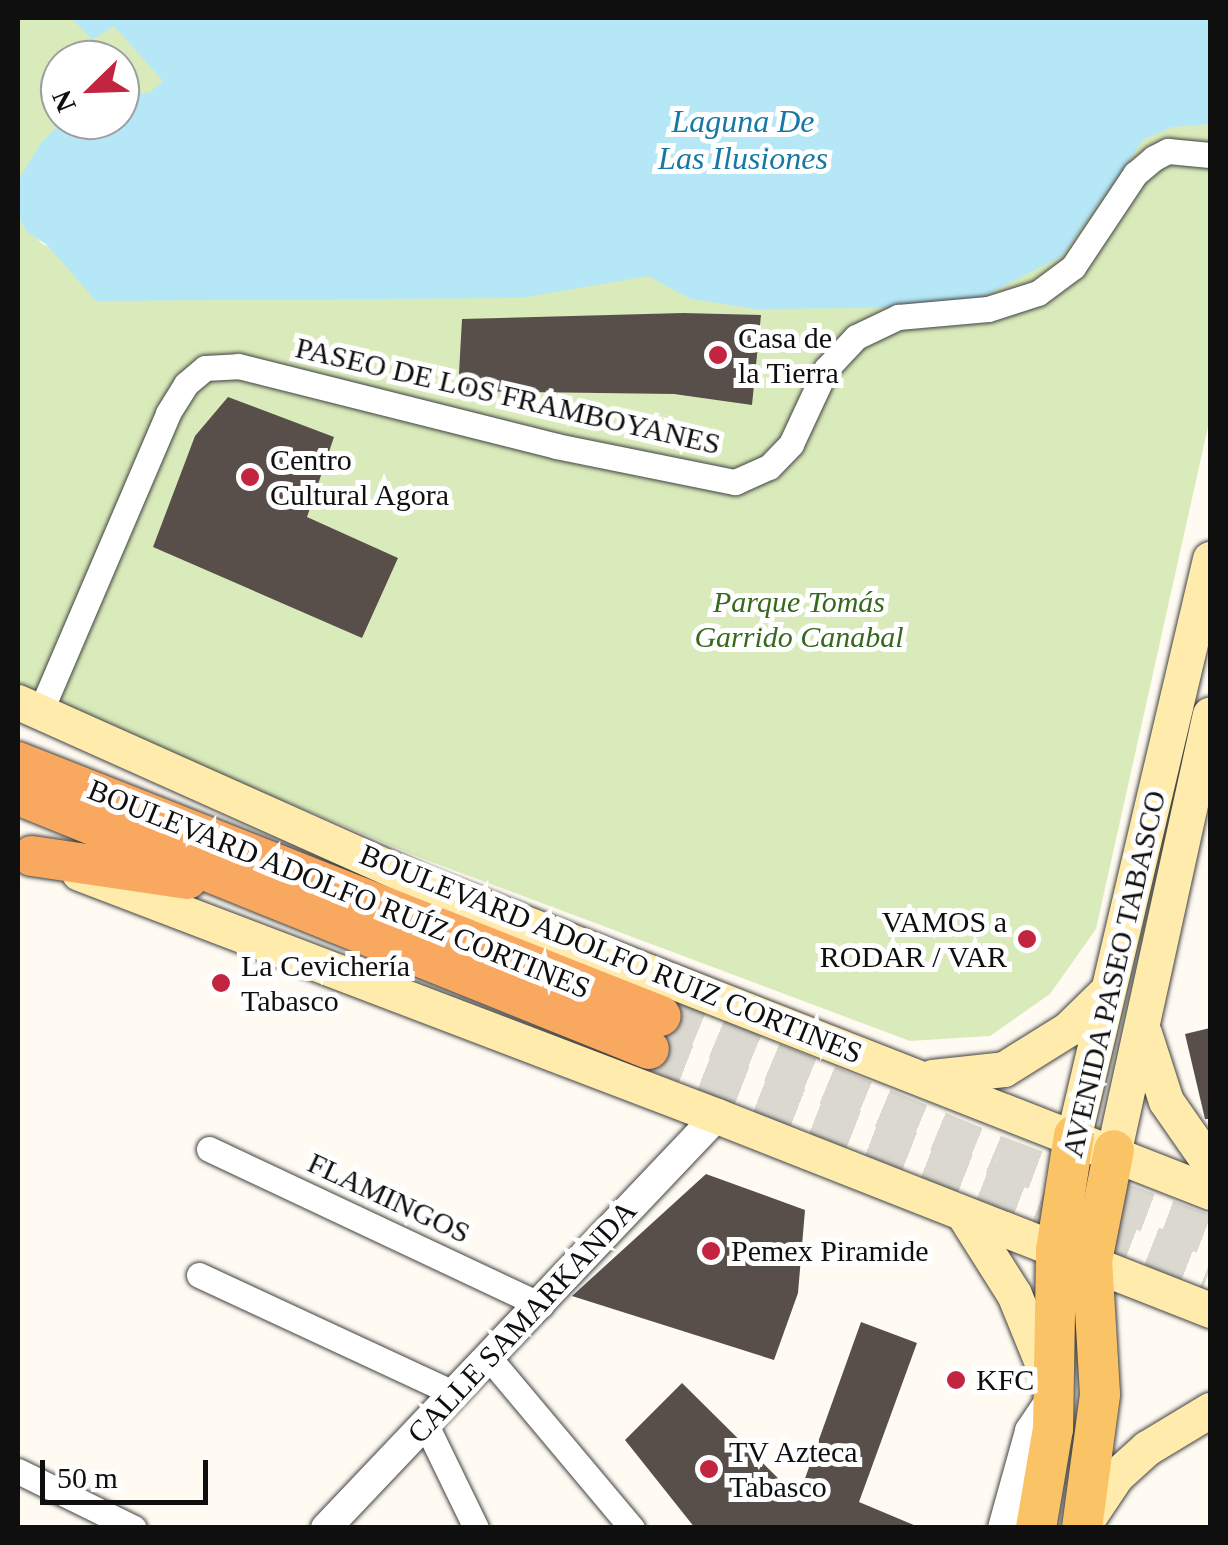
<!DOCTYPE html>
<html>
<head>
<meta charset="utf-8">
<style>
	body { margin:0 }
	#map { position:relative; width:1228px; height:1545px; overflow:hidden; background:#fffbf2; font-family:"Times New Roman",serif }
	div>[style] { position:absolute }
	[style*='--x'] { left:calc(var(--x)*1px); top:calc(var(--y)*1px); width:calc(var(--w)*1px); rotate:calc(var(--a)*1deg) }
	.green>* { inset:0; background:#d9ebba }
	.water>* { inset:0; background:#b5e7f7 }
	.building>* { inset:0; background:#584f4b }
	.trunk-tunnel>* { height:40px; margin-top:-20px; transform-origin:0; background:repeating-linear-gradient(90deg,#dbd8d0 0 40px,transparent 0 60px) }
	.roads { filter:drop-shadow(0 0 2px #424242) drop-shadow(0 0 2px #424242) }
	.minor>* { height:25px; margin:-12.5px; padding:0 12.5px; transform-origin:12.5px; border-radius:12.5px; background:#fff }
	.tertiary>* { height:30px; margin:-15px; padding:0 15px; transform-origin:15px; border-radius:15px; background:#fff }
	.secondary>* { height:35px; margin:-17.5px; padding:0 17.5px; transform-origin:17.5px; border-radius:17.5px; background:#ffecad }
	.primary>* { height:40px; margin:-20px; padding:0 20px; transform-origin:20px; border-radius:20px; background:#fac466 }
	.trunk>* { height:40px; margin:-20px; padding:0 20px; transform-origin:20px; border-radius:20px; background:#f8a85f }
	.dots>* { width:28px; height:28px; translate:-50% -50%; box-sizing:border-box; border:5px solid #fff; border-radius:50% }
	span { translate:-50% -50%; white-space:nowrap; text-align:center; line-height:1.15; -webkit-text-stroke:10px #fff; paint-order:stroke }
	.poi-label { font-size:30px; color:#0f0f0f }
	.left { translate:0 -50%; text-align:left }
	.right { translate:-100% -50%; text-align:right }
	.street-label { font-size:30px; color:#0f0f0f }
	.park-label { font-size:30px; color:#37691d; font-style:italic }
	.water-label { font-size:32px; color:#1578a5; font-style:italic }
	.frame { position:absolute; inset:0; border:20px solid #0f0f0f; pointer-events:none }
	.north { position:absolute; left:40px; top:40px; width:100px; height:100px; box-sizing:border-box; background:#fff; border:2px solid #9f9f9f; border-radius:50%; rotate:247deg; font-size:28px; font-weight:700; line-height:40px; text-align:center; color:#0f0f0f }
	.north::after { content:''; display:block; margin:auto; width:35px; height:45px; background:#c3243f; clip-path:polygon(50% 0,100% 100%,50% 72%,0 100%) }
	.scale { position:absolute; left:40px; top:1460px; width:168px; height:45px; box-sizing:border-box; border:5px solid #0f0f0f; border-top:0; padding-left:12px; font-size:30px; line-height:35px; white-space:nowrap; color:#0f0f0f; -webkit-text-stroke:8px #fff; paint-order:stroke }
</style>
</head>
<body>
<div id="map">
	<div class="green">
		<i style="clip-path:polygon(18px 18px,97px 18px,130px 27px,171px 73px,154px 93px,120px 118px,120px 60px,60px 60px,60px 120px,65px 120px,18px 208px)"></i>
		<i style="clip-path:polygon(1210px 18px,1210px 418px,1096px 929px,1050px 994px,990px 1036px,910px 1041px,421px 858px,18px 691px,18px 214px,42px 244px,73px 255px)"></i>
	</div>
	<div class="water">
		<i style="clip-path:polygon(72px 18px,1210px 18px,1210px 124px,1172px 127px,1144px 139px,1062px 256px,963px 307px,756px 309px,691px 299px,648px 276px,521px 298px,96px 301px,47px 245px,26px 231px,18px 215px,18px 181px,41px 143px,63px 120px,120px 120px,120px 92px,149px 93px,163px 81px,114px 26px,92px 40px)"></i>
	</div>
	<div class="building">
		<i style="clip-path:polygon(683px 313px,761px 315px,752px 405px,674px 394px,458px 391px,462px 319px)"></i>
		<i style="clip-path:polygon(228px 397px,334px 437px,307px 517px,398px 558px,362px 638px,153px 547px,195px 436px)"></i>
		<i style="clip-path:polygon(1210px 1028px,1210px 1119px,1205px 1119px,1185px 1034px)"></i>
		<i style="clip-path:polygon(706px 1174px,805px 1210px,798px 1293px,774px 1360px,572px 1296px)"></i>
		<i style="clip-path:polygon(861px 1322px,917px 1343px,859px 1502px,921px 1528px,695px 1528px,625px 1440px,682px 1383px,798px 1498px)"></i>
	</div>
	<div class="trunk-tunnel">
		<i style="--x:661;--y:1016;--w:365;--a:22.6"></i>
		<i style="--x:998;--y:1156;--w:227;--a:20.7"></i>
		<i style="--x:649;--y:1049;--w:603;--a:21.41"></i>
	</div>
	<div class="roads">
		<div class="minor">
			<i style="--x:41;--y:710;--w:323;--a:-66.8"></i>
			<i style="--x:168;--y:413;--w:34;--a:-58"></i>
			<i style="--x:186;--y:384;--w:25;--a:-40"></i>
			<i style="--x:205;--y:368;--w:33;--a:-3"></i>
			<i style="--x:238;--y:366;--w:328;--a:14.1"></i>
			<i style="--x:556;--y:446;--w:183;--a:11.4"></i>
			<i style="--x:735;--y:482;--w:37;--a:-24"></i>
			<i style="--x:769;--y:467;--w:32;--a:-46"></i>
			<i style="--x:791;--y:444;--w:83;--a:-65"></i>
			<i style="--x:826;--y:369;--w:44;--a:-46.8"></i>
			<i style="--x:856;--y:337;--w:47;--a:-25.5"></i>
			<i style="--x:898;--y:317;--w:90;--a:-5.1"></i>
			<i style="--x:988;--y:309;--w:52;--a:-17.7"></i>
			<i style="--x:1038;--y:293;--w:44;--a:-36.6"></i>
			<i style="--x:1073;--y:267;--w:112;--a:-56.3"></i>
			<i style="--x:1135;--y:174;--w:25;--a:-40"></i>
			<i style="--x:1154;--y:158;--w:16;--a:-27"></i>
			<i style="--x:1168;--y:151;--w:42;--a:5.4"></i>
			<i style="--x:209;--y:1149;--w:367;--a:25.2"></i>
			<i style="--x:199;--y:1275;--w:282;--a:24.9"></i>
			<i style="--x:490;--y:1359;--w:221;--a:50"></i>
			<i style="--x:426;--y:1425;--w:114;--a:64.1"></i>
			<i style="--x:18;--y:1471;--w:129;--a:26.2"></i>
		</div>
		<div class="tertiary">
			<i style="--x:326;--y:1528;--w:568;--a:-46.5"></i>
			<i style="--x:1003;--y:1528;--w:101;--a:-74.4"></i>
			<i style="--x:1030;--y:1431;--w:45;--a:-56"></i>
		</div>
		<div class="secondary">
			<i style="--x:18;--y:702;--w:451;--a:24.1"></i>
			<i style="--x:430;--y:886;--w:838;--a:21.42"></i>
			<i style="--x:79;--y:873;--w:683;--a:20.85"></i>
			<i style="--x:717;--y:1116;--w:530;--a:21.48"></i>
			<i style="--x:1144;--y:1033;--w:71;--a:72.1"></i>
			<i style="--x:1166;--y:1101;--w:77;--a:55.1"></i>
			<i style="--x:932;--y:1077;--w:72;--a:-6.3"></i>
			<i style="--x:1004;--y:1069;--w:75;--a:-32"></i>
			<i style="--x:1068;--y:1029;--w:54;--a:-44.3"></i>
			<i style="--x:1074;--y:1135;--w:592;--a:-76.72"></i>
			<i style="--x:1114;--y:1150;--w:446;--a:-77.6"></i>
			<i style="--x:964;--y:1215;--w:93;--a:57.7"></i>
			<i style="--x:1014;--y:1294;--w:100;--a:67.8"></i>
			<i style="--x:1084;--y:1524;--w:58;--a:-56.3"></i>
			<i style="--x:1116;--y:1476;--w:42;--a:-42.1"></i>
			<i style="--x:1147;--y:1448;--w:74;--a:-31.1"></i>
		</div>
		<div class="primary">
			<i style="--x:1036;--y:1528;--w:100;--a:-80.3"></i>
			<i style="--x:1053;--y:1429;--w:179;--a:-89"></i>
			<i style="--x:1056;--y:1250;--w:116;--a:-81.1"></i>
			<i style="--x:1082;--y:1528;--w:135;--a:-82.3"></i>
			<i style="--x:1100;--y:1394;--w:133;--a:-93.4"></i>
			<i style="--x:1092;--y:1261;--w:113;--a:-78.8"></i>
		</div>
		<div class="trunk">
			<i style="--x:18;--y:762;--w:691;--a:21.56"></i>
			<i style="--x:18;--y:795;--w:680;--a:21.93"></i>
			<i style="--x:32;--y:856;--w:157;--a:8.4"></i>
		</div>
	</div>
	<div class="dots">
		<i style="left:718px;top:355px;background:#c3243f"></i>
		<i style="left:250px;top:477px;background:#c3243f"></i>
		<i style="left:1027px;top:939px;background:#c3243f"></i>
		<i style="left:221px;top:983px;background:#c3243f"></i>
		<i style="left:711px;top:1251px;background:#c3243f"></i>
		<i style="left:956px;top:1380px;background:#c3243f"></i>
		<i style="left:709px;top:1469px;background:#c3243f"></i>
	</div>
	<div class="poi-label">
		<span class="left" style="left:738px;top:355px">Casa de<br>la Tierra</span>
		<span class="left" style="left:270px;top:477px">Centro<br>Cultural Agora</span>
		<span class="right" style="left:1007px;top:939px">VAMOS a<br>RODAR / VAR</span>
		<span class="left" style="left:241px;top:983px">La Cevichería<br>Tabasco</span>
		<span class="left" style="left:731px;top:1251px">Pemex Piramide</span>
		<span class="left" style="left:976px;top:1380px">KFC</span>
		<span class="left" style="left:729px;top:1469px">TV Azteca<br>Tabasco</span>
	</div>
	<div class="street-label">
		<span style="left:508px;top:396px;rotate:13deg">PASEO DE LOS FRAMBOYANES</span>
		<span style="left:339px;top:889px;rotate:22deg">BOULEVARD ADOLFO RUÍZ CORTINES</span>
		<span style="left:611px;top:954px;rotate:22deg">BOULEVARD ADOLFO RUIZ CORTINES</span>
		<span style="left:1114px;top:974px;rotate:-77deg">AVENIDA PASEO TABASCO</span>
		<span style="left:389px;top:1198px;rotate:25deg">FLAMINGOS</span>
		<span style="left:522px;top:1322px;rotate:-47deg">CALLE SAMARKANDA</span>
	</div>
	<div class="park-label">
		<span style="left:799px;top:619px">Parque Tomás<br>Garrido Canabal</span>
	</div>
	<div class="water-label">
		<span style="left:743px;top:140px">Laguna De<br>Las Ilusiones</span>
	</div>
	<div class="frame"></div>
	<div class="north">N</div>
	<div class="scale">50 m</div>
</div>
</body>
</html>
